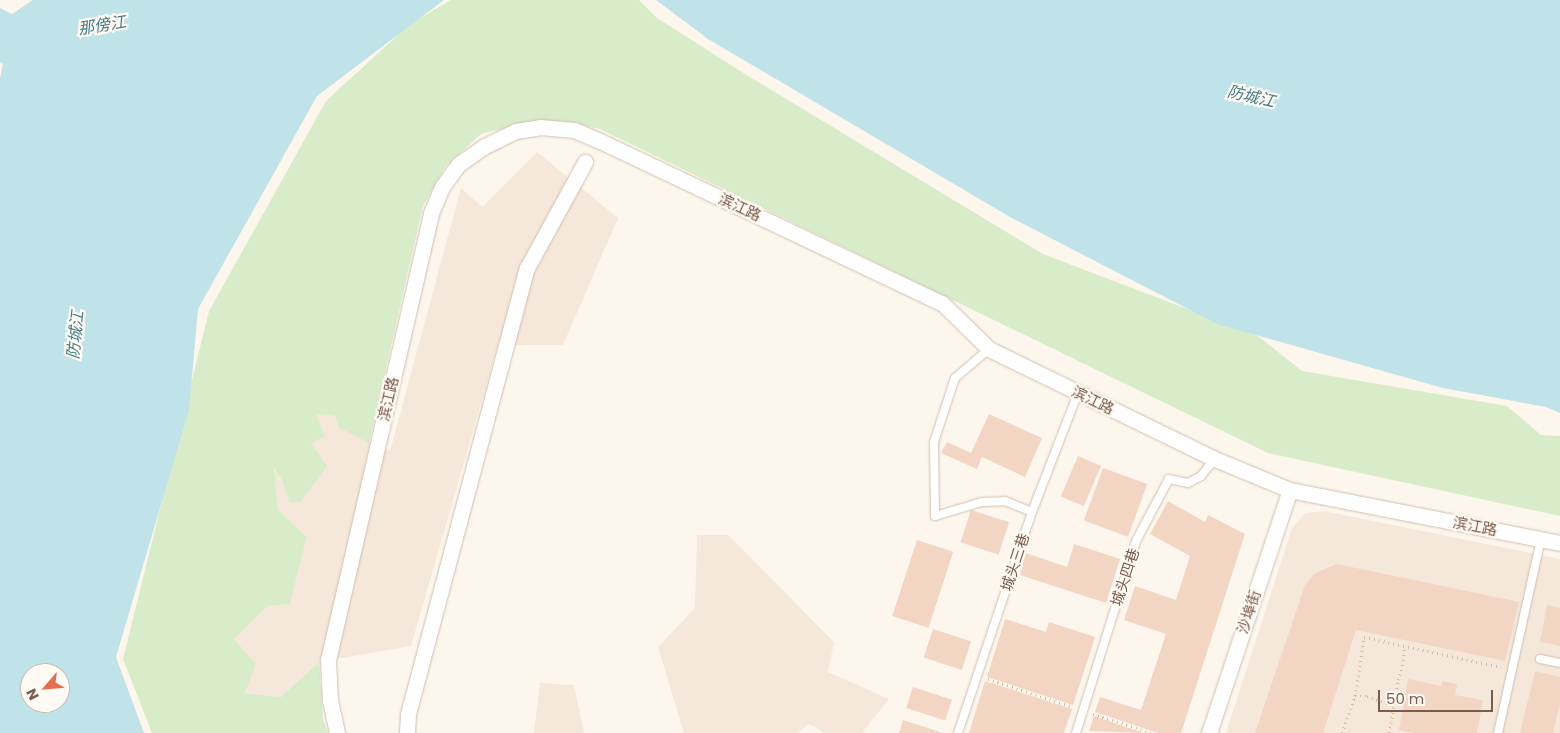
<!DOCTYPE html>
<html>
<head>
<meta charset="utf-8">
<style>
	body { margin:0 }
	#map { position:relative; width:1560px; height:733px; overflow:hidden; background:#fdf6ec; font-family:Poppins,"Noto Sans SC",sans-serif }
	div>[style] { position:absolute }
	[style*='--x'] { left:calc(var(--x)*1px); top:calc(var(--y)*1px); width:calc(var(--w)*1px); rotate:calc(var(--a)*1deg) }
	.residential>* { inset:0; background:#f5e8da }
	.green>* { inset:0; background:#d8ecc9 }
	.water>* { inset:0; background:#bfe3e8 }
	.building>* { inset:0; background:#f3d5c3; transform-origin:0 0 }
	.path>* { height:2.5px; margin-top:-1.25px; transform-origin:0; background:repeating-linear-gradient(90deg,#d9b8a5 0 1px,transparent 0 5px) }
	.roads { filter:drop-shadow(0 0 1px #d1beb0) drop-shadow(0 0 1px #d1beb0) }
	.lane>* { height:8px; margin:-4px; padding:0 4px; transform-origin:4px; border-radius:4px; background:#fff }
	.street>* { height:15px; margin:-7.5px; padding:0 7.5px; transform-origin:7.5px; border-radius:7.5px; background:#fff }
	span { translate:-50% -50%; white-space:nowrap; text-align:center; line-height:1.15; -webkit-text-stroke:4.5px #fffaf3; paint-order:stroke }
	.street-label { font-size:15px; color:#7a5c4d }
	.water-label { font-size:16px; color:#437c86; font-style:italic }
	.north { position:absolute; left:20px; top:663px; width:50px; height:50px; box-sizing:border-box; background:#fffaf3; border:1px solid #cabbb1; border-radius:50%; rotate:243deg; font-size:14px; font-weight:700; line-height:20px; text-align:center; color:#7a5c4d }
	.north::after { content:''; display:block; margin:auto; width:18px; height:22px; background:#e76f51; clip-path:polygon(50% 0,100% 100%,50% 72%,0 100%) }
	.scale { position:absolute; left:1378px; top:690px; width:115px; height:22px; box-sizing:border-box; border:2px solid #7a5c4d; border-top:0; padding-left:6px; font-size:15px; line-height:18px; white-space:nowrap; color:#7a5c4d; -webkit-text-stroke:4px #fffaf3; paint-order:stroke }
</style>
</head>
<body>
<div id="map">
	<div class="residential">
		<i style="clip-path:polygon(537px 152px,618px 218px,563px 345px,498px 345px,411px 646px,319px 662px,281px 697px,245px 693px,233px 639px,268px 606px,290px 604px,307px 537px,278px 510px,274px 466px,282px 480px,289px 502px,311px 443px,315px 414px,335px 416px,338px 427px,390px 451px,461px 188px,482px 207px)"></i>
		<i style="clip-path:polygon(1324px 511px,1560px 559px,1560px 733px,1226px 733px,1292px 528px,1305px 513px)"></i>
		<i style="clip-path:polygon(697px 535px,728px 535px,834px 642px,828px 672px,889px 699px,862px 733px,825px 733px,809px 724px,797px 733px,684px 733px,658px 647px,695px 608px)"></i>
		<i style="clip-path:polygon(540px 683px,574px 685px,584px 733px,534px 733px)"></i>
	</div>
	<div class="green">
		<i style="clip-path:polygon(451px 0,639px 0,657px 18px,745px 74px,1043px 254px,1258px 336px,1302px 371px,1507px 406px,1541px 435px,1560px 436px,1560px 516px,1268px 453px,600px 129px,563px 121px,521px 124px,481px 134px,445px 167px,423px 206px,369px 443px,338px 427px,335px 416px,316px 414px,325px 437px,311px 443px,327px 466px,301px 502px,289px 502px,282px 480px,274px 468px,278px 510px,307px 537px,290px 604px,268px 606px,234px 639px,256px 664px,245px 693px,281px 697px,319px 662px,323px 719px,328px 733px,152px 733px,123px 659px,209px 311px,326px 101px,410px 24px)"></i>
	</div>
	<div class="water">
		<i style="clip-path:polygon(evenodd,33px 0,444px 0,317px 96px,198px 309px,189px 410px,116px 657px,144px 733px,0 733px,0 78px,3px 64px,0 62px,0 8px,12px 14px,33px 0,30px 673px,60px 673px,60px 703px,30px 703px,30px 673px)"></i>
		<i style="clip-path:polygon(656px 0,1560px 0,1560px 413px,1546px 407px,1443px 388px,1217px 324px,1010px 217px,708px 39px)"></i>
	</div>
	<div class="building">
		<i style="clip-path:polygon(989px 414px,1042px 438px,1025px 477px,982px 457px,977px 469px,941px 453px,947px 442px,971px 453px)"></i>
		<i style="left:1078px;top:456px;width:25px;height:44px;rotate:23deg"></i>
		<i style="left:1103px;top:468px;width:47px;height:56px;rotate:20deg"></i>
		<i style="clip-path:polygon(1168px 501px,1205px 522px,1208px 515px,1245px 534px,1181px 733px,1158px 733px,1095px 712px,1100px 697px,1141px 710px,1166px 634px,1124px 620px,1135px 586px,1176px 600px,1190px 556px,1150px 534px)"></i>
		<i style="left:971px;top:510px;width:40px;height:34px;rotate:18deg"></i>
		<i style="left:917px;top:540px;width:38px;height:80px;rotate:18deg"></i>
		<i style="clip-path:polygon(1074px 544px,1120px 559px,1106px 603px,1020px 575px,1026px 553px,1067px 567px)"></i>
		<i style="clip-path:polygon(1337px 564px,1519px 602px,1505px 661px,1356px 630px,1323px 733px,1255px 733px,1305px 585px,1314px 574px)"></i>
		<i style="clip-path:polygon(1547px 605px,1560px 608px,1560px 646px,1540px 642px)"></i>
		<i style="clip-path:polygon(1005px 619px,1046px 632px,1049px 622px,1095px 637px,1073px 705px,987px 677px)"></i>
		<i style="left:933px;top:629px;width:40px;height:30px;rotate:18deg"></i>
		<i style="clip-path:polygon(1535px 671px,1560px 677px,1560px 703px,1553px 733px,1520px 733px)"></i>
		<i style="clip-path:polygon(1408px 679px,1441px 686px,1442px 681px,1457px 684px,1455px 695px,1483px 700px,1477px 733px,1413px 733px,1399px 730px)"></i>
		<i style="clip-path:polygon(985px 681px,1072px 709px,1064px 733px,969px 733px)"></i>
		<i style="left:913px;top:687px;width:41px;height:22px;rotate:18deg"></i>
		<i style="clip-path:polygon(1094px 716px,1143px 733px,1089px 731px)"></i>
		<i style="clip-path:polygon(903px 720px,943px 733px,899px 733px)"></i>
	</div>
	<div class="path">
		<i style="--x:988;--y:679;--w:89;--a:18.2"></i>
		<i style="--x:1355;--y:696;--w:12;--a:0"></i>
		<i style="--x:1367;--y:696;--w:20;--a:20"></i>
		<i style="--x:1386;--y:703;--w:9;--a:6"></i>
		<i style="--x:1093;--y:714;--w:61;--a:18.1"></i>
		<i style="--x:1342;--y:733;--w:39;--a:-71"></i>
		<i style="--x:1355;--y:696;--w:60;--a:-81.3"></i>
		<i style="--x:1364;--y:637;--w:140;--a:12.4"></i>
		<i style="--x:1389;--y:733;--w:54;--a:-80.4"></i>
		<i style="--x:1398;--y:680;--w:20;--a:-75"></i>
		<i style="--x:1403;--y:661;--w:15;--a:-86"></i>
	</div>
	<div class="roads">
		<div class="lane">
			<i style="--x:989;--y:349;--w:45;--a:139.5"></i>
			<i style="--x:955;--y:378;--w:67;--a:108.2"></i>
			<i style="--x:934;--y:442;--w:74;--a:89.2"></i>
			<i style="--x:935;--y:516;--w:49;--a:-16.6"></i>
			<i style="--x:982;--y:502;--w:23;--a:-2"></i>
			<i style="--x:1005;--y:501;--w:29;--a:22"></i>
			<i style="--x:1540;--y:659;--w:20;--a:11"></i>
			<i style="--x:958;--y:733;--w:233;--a:-71.5"></i>
			<i style="--x:1032;--y:512;--w:128;--a:-68.9"></i>
			<i style="--x:1076;--y:733;--w:201;--a:-72.6"></i>
			<i style="--x:1136;--y:541;--w:70;--a:-62"></i>
			<i style="--x:1169;--y:479;--w:19;--a:12"></i>
			<i style="--x:1188;--y:483;--w:15;--a:-28"></i>
			<i style="--x:1201;--y:476;--w:22;--a:-51"></i>
			<i style="--x:1498;--y:733;--w:199;--a:-77.5"></i>
		</div>
		<div class="street">
			<i style="--x:337;--y:733;--w:33;--a:-102"></i>
			<i style="--x:330;--y:701;--w:41;--a:-92.8"></i>
			<i style="--x:328;--y:660;--w:459;--a:-77"></i>
			<i style="--x:431;--y:213;--w:28;--a:-67"></i>
			<i style="--x:442;--y:187;--w:29;--a:-54"></i>
			<i style="--x:459;--y:164;--w:32;--a:-35"></i>
			<i style="--x:485;--y:146;--w:34;--a:-26"></i>
			<i style="--x:516;--y:131;--w:24;--a:-9"></i>
			<i style="--x:540;--y:127;--w:34;--a:5"></i>
			<i style="--x:574;--y:130;--w:26;--a:23"></i>
			<i style="--x:598;--y:140;--w:381;--a:25.4"></i>
			<i style="--x:942;--y:303;--w:66;--a:44.4"></i>
			<i style="--x:989;--y:349;--w:251;--a:26"></i>
			<i style="--x:1215;--y:459;--w:81;--a:22.5"></i>
			<i style="--x:1290;--y:490;--w:275;--a:11.1"></i>
			<i style="--x:407;--y:733;--w:19;--a:-87"></i>
			<i style="--x:408;--y:714;--w:462;--a:-75.1"></i>
			<i style="--x:527;--y:268;--w:121;--a:-61.3"></i>
			<i style="--x:1209;--y:733;--w:256;--a:-71.6"></i>
		</div>
	</div>
	<div class="street-label">
		<span style="left:740px;top:207px;rotate:25deg">滨江路</span>
		<span style="left:388px;top:399px;rotate:-77deg">滨江路</span>
		<span style="left:1093px;top:400px;rotate:26deg">滨江路</span>
		<span style="left:1475px;top:526px;rotate:11deg">滨江路</span>
		<span style="left:1015px;top:562px;rotate:-72deg">城头三巷</span>
		<span style="left:1125px;top:577px;rotate:-72deg">城头四巷</span>
		<span style="left:1249px;top:612px;rotate:-72deg">沙埠街</span>
	</div>
	<div class="water-label">
		<span style="left:102px;top:26px;rotate:-9deg">那傍江</span>
		<span style="left:1251px;top:97px;rotate:13deg">防城江</span>
		<span style="left:76px;top:335px;rotate:-84deg">防城江</span>
	</div>
	<div class="north">N</div>
	<div class="scale">50 m</div>
</div>
</body>
</html>
